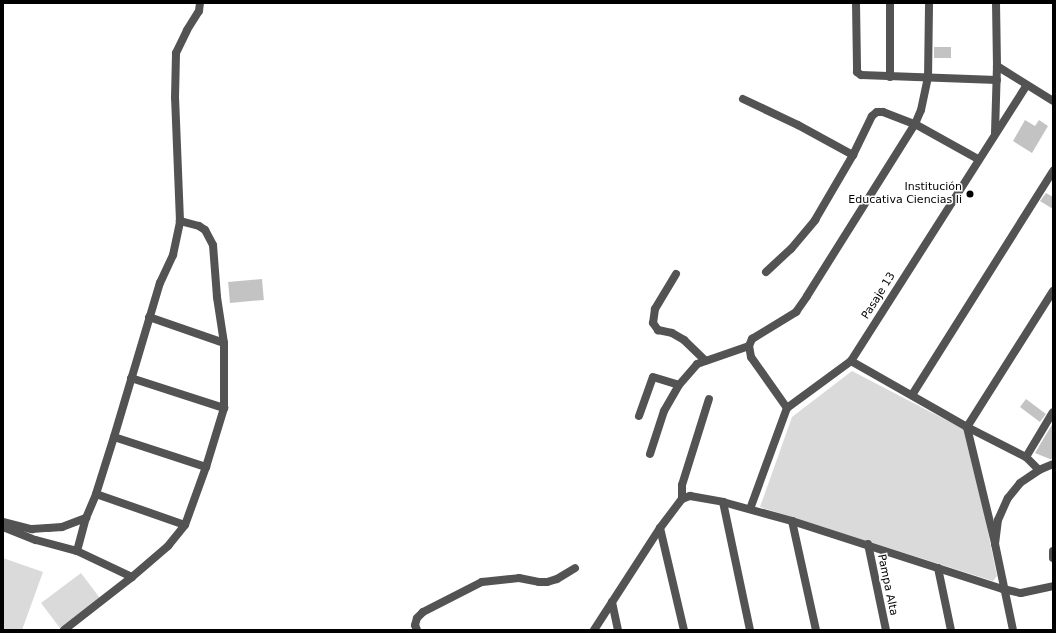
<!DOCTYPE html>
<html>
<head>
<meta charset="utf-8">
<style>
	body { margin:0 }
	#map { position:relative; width:1056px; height:633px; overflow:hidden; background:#fff; font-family:"DejaVu Sans",sans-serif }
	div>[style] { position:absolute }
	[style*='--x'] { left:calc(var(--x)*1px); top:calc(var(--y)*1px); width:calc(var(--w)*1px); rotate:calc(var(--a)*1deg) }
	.green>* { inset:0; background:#dadada; transform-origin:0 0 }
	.building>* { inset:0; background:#c3c3c3; transform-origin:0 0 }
	.minor>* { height:8px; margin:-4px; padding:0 4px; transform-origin:4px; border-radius:4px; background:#535353 }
	.tertiary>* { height:8px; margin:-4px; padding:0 4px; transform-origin:4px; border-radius:4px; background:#535353 }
	.dots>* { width:11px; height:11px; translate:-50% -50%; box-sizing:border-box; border:2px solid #fff; border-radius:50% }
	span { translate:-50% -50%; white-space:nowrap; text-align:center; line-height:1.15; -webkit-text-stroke:3px #fff; paint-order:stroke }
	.poi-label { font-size:11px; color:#000 }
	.right { translate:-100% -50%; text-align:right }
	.street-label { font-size:11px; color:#000 }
	.frame { position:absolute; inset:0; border:4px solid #000; pointer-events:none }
</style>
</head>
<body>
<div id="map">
	<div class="green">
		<i style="clip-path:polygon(852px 371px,967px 431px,997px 576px,993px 581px,760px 507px,792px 417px)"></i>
		<i style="clip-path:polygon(3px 558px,43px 572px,22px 630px,3px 630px)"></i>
		<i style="left:81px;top:573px;width:31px;height:50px;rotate:53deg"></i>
	</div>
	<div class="building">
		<i style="left:934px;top:47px;width:17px;height:11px"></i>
		<i style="clip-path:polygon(1025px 120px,1035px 126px,1039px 120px,1048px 126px,1032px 153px,1013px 141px)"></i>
		<i style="clip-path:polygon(1046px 193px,1053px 197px,1053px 209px,1040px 201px)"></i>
		<i style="left:262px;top:279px;width:21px;height:34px;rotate:85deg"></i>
		<i style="left:1026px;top:399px;width:25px;height:10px;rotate:37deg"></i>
		<i style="clip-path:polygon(1053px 423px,1053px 459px,1050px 459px,1035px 453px)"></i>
	</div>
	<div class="minor">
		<i style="--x:856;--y:3;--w:63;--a:89.1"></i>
		<i style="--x:857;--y:66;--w:6;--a:90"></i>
		<i style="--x:857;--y:72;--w:5;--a:37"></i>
		<i style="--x:861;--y:75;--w:136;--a:2.1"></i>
		<i style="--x:890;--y:3;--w:74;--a:90"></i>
		<i style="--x:997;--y:66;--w:66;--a:32"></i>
		<i style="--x:743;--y:99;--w:61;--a:25.3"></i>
		<i style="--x:798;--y:125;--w:63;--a:28.6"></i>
		<i style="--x:995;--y:133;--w:67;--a:-88.3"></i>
		<i style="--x:997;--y:66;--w:63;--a:-90.9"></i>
		<i style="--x:766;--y:272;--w:34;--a:-43"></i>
		<i style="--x:791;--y:249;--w:38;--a:-50"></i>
		<i style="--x:815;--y:220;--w:75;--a:-59.7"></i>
		<i style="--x:853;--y:155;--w:43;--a:-64"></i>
		<i style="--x:872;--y:116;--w:6;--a:-39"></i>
		<i style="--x:877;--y:112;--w:6;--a:0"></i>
		<i style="--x:883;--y:112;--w:34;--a:21"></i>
		<i style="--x:915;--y:124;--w:72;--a:29.1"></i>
		<i style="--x:676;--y:274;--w:41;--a:121"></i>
		<i style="--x:655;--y:309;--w:14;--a:98"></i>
		<i style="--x:653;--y:323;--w:9;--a:54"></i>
		<i style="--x:658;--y:330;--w:14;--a:12"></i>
		<i style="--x:672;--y:333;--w:14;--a:30"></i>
		<i style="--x:684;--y:340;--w:30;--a:44"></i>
		<i style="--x:149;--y:317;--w:79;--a:19.1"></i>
		<i style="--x:851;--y:361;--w:133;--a:29.6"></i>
		<i style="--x:967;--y:427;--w:66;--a:27"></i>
		<i style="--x:1026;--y:457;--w:18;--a:45"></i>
		<i style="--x:131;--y:378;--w:98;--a:17.9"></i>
		<i style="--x:912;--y:395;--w:265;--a:-57.8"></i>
		<i style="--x:787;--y:408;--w:62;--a:-125.2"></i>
		<i style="--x:751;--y:357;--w:11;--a:-100"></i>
		<i style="--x:749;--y:346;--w:8;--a:-67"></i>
		<i style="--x:752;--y:339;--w:52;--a:-31.5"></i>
		<i style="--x:796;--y:312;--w:19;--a:-55"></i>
		<i style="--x:807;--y:296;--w:203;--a:-57.9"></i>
		<i style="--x:915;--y:124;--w:15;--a:-67"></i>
		<i style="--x:921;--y:110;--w:33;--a:-78"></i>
		<i style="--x:928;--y:78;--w:75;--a:-89.2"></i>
		<i style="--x:639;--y:416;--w:41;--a:-70.3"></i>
		<i style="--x:653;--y:377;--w:27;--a:17"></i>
		<i style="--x:114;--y:437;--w:97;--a:18.1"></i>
		<i style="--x:650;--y:454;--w:45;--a:-72"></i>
		<i style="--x:664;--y:411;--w:30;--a:-60"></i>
		<i style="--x:679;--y:385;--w:28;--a:-49"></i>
		<i style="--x:697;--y:364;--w:55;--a:-19.1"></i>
		<i style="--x:1026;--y:457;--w:52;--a:-59"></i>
		<i style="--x:96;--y:494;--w:94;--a:19.2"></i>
		<i style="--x:682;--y:499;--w:14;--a:-90"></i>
		<i style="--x:682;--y:485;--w:90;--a:-72.6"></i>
		<i style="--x:723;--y:502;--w:131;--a:78.1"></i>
		<i style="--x:750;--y:509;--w:108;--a:-69.9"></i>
		<i style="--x:787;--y:408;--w:79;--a:-36.3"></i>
		<i style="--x:851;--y:361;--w:327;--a:-57.5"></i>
		<i style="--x:792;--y:521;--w:112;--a:77.6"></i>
		<i style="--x:3;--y:522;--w:30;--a:14"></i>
		<i style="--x:32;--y:529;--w:16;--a:-4"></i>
		<i style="--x:48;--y:528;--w:14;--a:-4"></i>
		<i style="--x:62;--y:527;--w:26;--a:-21"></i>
		<i style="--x:3;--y:527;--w:35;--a:22"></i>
		<i style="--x:36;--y:540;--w:42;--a:15"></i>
		<i style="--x:77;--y:551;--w:61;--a:25.3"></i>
		<i style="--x:660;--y:528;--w:105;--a:76.8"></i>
		<i style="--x:995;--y:543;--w:119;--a:-103.6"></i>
		<i style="--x:967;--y:427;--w:161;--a:-57.7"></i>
		<i style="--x:868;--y:544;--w:88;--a:78.2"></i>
		<i style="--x:77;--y:551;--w:34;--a:-75"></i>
		<i style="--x:86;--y:518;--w:26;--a:-67"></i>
		<i style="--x:96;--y:494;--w:60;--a:-72.5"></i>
		<i style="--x:114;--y:437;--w:161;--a:-73.4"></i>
		<i style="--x:160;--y:283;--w:31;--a:-65"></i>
		<i style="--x:173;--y:255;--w:35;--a:-78"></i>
		<i style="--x:180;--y:221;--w:123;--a:-92.3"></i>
		<i style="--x:175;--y:98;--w:45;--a:-88.7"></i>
		<i style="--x:176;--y:53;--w:25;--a:-64"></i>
		<i style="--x:187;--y:30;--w:22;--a:-58"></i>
		<i style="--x:199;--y:11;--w:8;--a:-83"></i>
		<i style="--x:1053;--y:551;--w:7;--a:90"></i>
		<i style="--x:938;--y:568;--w:63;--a:78.2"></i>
		<i style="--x:612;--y:602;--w:29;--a:78"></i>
		<i style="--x:64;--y:630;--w:86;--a:-37.9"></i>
		<i style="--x:132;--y:577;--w:48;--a:-40.7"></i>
		<i style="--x:168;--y:546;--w:27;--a:-51"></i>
		<i style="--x:185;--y:525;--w:62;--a:-70.1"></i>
		<i style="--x:206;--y:467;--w:62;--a:-73"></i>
		<i style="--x:224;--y:408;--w:65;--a:-90"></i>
		<i style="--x:224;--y:343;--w:47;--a:-98.7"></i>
		<i style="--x:217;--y:297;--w:52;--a:-94.4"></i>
		<i style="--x:213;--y:245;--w:17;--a:-118"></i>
		<i style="--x:205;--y:230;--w:7;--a:-146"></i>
		<i style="--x:199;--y:226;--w:20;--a:-165"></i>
		<i style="--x:417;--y:630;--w:5;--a:-112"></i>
		<i style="--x:415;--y:625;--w:7;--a:-74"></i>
		<i style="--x:417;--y:618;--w:8;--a:-45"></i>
		<i style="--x:423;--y:612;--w:66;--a:-27"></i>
		<i style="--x:482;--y:582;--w:37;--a:-6"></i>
		<i style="--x:519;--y:578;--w:20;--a:11"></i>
		<i style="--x:539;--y:582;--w:8;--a:0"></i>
		<i style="--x:547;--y:582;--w:10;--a:-17"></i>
		<i style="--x:557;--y:579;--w:21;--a:-31"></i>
		<i style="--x:594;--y:630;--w:121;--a:-57.1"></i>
		<i style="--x:660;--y:528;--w:36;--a:-53"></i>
		<i style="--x:682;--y:499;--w:9;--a:-21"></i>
		<i style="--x:690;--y:496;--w:34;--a:10"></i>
		<i style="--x:723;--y:502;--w:72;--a:15.4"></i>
		<i style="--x:792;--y:521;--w:222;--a:17.9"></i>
		<i style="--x:1003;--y:589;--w:18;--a:13"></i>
		<i style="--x:1021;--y:593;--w:33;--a:-12"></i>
	</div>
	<div class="tertiary">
		<i style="--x:1013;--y:630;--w:88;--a:-101.8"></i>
		<i style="--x:995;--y:544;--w:24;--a:-83"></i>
		<i style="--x:998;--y:520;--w:24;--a:-66"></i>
		<i style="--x:1008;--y:498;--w:19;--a:-51"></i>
		<i style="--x:1020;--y:483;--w:23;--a:-34"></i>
		<i style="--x:1039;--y:470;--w:15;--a:-23"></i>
	</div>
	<div class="dots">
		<i style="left:970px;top:194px;background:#000"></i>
	</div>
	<div class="poi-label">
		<span class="right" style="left:962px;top:194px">Institución<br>Educativa Ciencias Ii</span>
	</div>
	<div class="street-label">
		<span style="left:879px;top:296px;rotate:-58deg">Pasaje 13</span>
		<span style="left:887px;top:585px;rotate:78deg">Pampa Alta</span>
	</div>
	<div class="frame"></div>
</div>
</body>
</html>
